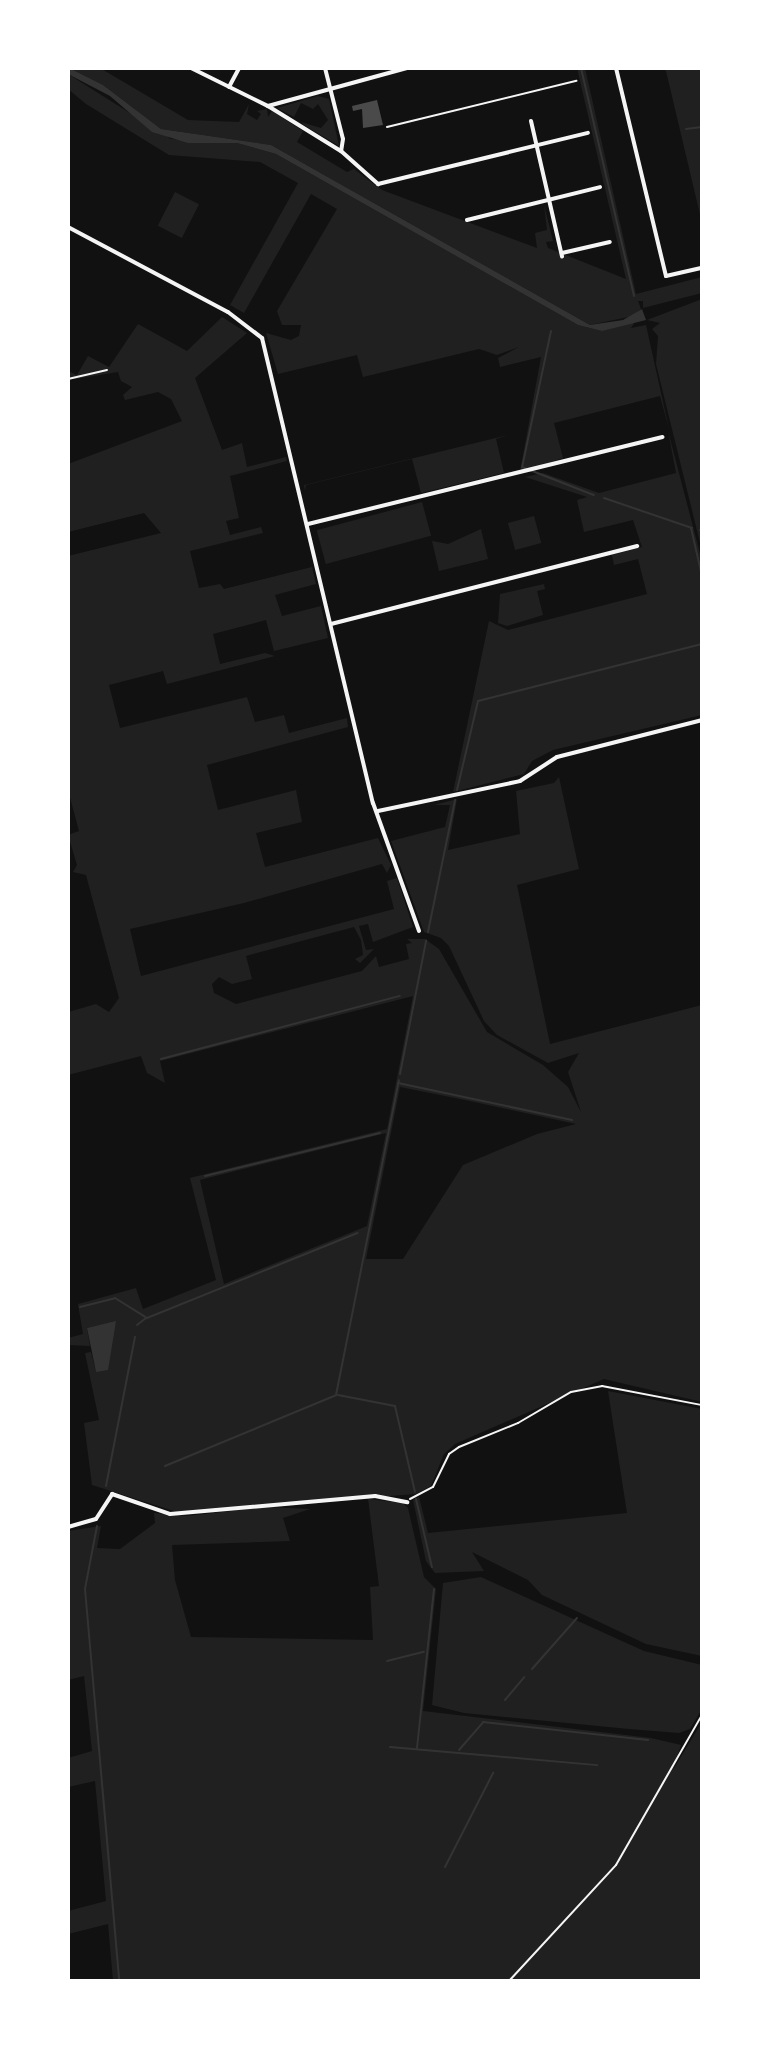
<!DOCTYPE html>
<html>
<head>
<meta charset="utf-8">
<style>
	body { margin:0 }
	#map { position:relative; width:770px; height:2049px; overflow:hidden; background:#111; font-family:"Public Sans",sans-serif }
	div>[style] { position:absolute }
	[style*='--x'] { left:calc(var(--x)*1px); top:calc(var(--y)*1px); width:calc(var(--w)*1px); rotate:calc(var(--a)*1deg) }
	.green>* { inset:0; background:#202020; transform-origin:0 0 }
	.water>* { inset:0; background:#333 }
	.stream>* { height:2px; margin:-1px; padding:0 1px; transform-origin:1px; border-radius:1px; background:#333 }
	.building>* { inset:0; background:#4a4a4a }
	.path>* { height:2px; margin:-1px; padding:0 1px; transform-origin:1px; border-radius:1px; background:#f5f5f5 }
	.service>* { height:2px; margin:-1px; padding:0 1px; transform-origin:1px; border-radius:1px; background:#f5f5f5 }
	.minor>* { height:4px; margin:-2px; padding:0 2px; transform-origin:2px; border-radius:2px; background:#f5f5f5 }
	span { translate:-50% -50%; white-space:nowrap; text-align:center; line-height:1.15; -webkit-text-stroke:6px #fff; paint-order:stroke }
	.frame { position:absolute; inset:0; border:70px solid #fff; pointer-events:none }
</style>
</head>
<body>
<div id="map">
	<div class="green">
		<i style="clip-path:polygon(69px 68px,100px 68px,188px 120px,239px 122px,249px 104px,247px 114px,257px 120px,261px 114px,257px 111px,267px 109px,268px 117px,272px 111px,303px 131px,297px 142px,347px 172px,354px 169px,382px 190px,537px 248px,535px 233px,547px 230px,544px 205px,553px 241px,546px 242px,548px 248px,626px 279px,577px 68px,585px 68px,636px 294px,702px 277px,702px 293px,643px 308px,643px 301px,638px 301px,641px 309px,633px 316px,590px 325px,271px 145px,161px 129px,103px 85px)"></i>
		<i style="clip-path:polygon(663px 68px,702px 68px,702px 223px,666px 71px)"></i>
		<i style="clip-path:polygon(68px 74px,171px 139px,237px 143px,276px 154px,578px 325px,602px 331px,628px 322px,635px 322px,631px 328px,646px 325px,669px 429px,660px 396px,554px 423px,563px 458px,520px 472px,541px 357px,500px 367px,498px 358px,519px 347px,497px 355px,479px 349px,363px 377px,357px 355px,278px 374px,266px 333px,291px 340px,299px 336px,301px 325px,282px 325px,277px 311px,337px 209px,311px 194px,244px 313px,230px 305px,298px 183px,260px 162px,169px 155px,86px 104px,68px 89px)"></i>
		<i style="clip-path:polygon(318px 96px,329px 99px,339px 146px,304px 125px,301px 122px,321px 128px,328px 120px,318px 104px,313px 109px,301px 103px,294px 117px,277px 108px)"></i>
		<i style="left:175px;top:192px;width:27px;height:38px;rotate:27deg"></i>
		<i style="clip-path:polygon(702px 299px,702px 551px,656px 364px,658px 336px,652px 329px,660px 323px,647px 320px)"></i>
		<i style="clip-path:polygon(evenodd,222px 317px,247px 333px,195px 378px,222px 450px,242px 443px,247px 467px,286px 457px,287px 461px,230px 476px,239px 518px,226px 521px,230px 535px,261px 527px,263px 533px,190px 551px,199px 588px,220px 584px,224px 589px,312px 567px,316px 584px,275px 595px,282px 616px,321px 606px,328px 638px,274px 651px,266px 620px,213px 634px,220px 664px,265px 653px,275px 656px,167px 684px,163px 671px,109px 685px,120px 728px,247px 697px,255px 722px,284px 715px,289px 733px,347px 718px,348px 727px,207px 765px,218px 810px,296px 790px,302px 822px,256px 833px,265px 867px,378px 838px,391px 865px,387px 873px,382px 864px,244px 903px,130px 929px,141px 976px,394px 909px,387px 881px,397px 878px,413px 927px,373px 942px,368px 924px,359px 926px,366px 950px,374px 949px,360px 963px,355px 959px,363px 955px,361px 940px,354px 927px,246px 956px,252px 979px,232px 984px,219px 977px,212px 984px,214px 993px,236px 1004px,362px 971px,376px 956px,379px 967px,409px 959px,406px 944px,412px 943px,407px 939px,425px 939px,439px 949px,487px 1032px,543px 1065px,568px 1087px,581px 1112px,568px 1072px,579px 1053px,548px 1063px,497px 1035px,484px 1021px,449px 946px,441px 938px,424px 932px,391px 841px,445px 827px,450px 805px,434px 805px,457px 799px,448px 850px,520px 834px,516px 791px,554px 783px,559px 777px,579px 869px,517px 885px,550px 1044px,702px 1005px,702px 1402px,604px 1379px,455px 1444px,444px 1454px,431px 1486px,416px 1494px,177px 1512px,92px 1485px,84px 1423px,99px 1420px,85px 1353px,91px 1352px,96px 1372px,116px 1322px,87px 1328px,90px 1346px,68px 1345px,68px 1338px,83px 1334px,78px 1304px,136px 1288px,143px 1309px,216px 1280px,190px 1178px,387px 1129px,413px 996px,160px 1061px,165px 1083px,147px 1073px,141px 1056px,68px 1075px,68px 1012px,96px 1004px,109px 1012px,119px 998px,86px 875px,73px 872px,77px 865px,68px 835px,79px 831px,68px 790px,68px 556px,161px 533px,144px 513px,68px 532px,68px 464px,182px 421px,171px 399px,158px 392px,125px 400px,123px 395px,132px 387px,121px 381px,118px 372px,75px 379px,68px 378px,68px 371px,77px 375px,88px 356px,109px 367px,138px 324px,187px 351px,222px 317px,400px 1087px,465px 1100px,576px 1124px,537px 1134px,463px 1165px,403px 1259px,366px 1259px,400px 1087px,222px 317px,386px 1133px,367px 1226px,224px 1284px,200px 1180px,386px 1133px)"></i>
		<i style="clip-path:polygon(668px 431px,702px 561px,702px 715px,553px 750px,532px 761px,524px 774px,453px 792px,489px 621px,508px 630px,647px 594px,638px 559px,614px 565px,612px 555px,642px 547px,633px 520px,584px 532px,577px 500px,587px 497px,525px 477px,543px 473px,599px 493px,676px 473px)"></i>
		<i style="clip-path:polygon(508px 435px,496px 439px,504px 473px,421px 493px,412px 459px,306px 485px,305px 491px,304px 485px)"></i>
		<i style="left:422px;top:502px;width:35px;height:109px;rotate:75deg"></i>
		<i style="left:534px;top:516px;width:28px;height:27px;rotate:75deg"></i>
		<i style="clip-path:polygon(481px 529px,488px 559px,439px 571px,432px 541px,448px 544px)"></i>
		<i style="clip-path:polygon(544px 584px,545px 589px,537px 591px,543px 615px,507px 626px,498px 623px,500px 594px)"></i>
		<i style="clip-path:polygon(608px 1391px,702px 1409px,702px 1656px,646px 1644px,542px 1595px,528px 1580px,472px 1552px,484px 1571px,435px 1573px,426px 1561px,413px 1500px,419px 1497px,428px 1533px,627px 1513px)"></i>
		<i style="clip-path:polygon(368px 1499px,403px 1503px,408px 1508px,424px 1577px,436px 1589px,423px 1711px,651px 1738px,681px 1745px,673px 1770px,702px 1722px,702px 1981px,113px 1981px,108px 1924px,68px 1934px,68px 1911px,106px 1901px,95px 1781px,68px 1787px,68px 1758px,92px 1751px,84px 1676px,68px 1680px,68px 1531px,101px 1526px,97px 1548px,120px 1549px,155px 1523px,154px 1513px,187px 1516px,266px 1507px,310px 1509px,283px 1518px,290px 1541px,172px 1545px,175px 1580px,191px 1637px,373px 1640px,370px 1587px,379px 1586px)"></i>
		<i style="clip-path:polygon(481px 1577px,644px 1651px,702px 1665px,702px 1709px,690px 1729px,679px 1733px,629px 1729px,464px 1713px,432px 1705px,443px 1583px)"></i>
	</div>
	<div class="water">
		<i style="clip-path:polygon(69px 68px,103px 85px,161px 129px,271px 145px,590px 325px,623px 320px,642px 309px,646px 320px,602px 331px,578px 325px,276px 154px,237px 143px,188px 143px,152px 132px,110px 96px,68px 74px)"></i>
		<i style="clip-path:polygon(116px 1321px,108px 1370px,96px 1372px,87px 1328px)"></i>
	</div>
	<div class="stream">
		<i style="--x:581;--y:68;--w:234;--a:76.9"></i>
		<i style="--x:686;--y:129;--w:16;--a:-7"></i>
		<i style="--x:551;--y:331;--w:139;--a:102"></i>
		<i style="--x:522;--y:467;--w:77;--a:21.3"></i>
		<i style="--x:604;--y:498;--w:93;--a:18.8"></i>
		<i style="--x:691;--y:528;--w:49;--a:77.1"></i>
		<i style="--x:700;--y:530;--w:2;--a:27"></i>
		<i style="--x:457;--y:790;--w:91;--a:-76.7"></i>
		<i style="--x:478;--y:701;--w:231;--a:-14.3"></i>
		<i style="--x:428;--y:932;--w:135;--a:-78.4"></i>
		<i style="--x:161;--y:1059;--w:247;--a:-14.8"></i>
		<i style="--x:400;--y:1074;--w:136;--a:-78.9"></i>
		<i style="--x:398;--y:1083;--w:178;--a:12"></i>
		<i style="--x:205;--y:1176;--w:180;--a:-13.8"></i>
		<i style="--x:80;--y:1307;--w:36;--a:-14"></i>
		<i style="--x:115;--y:1298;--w:38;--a:32"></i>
		<i style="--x:147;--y:1318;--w:227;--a:-22"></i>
		<i style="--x:68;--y:1310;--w:1;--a:0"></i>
		<i style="--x:137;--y:1325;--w:11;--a:-38"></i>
		<i style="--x:338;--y:1395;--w:58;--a:10.9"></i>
		<i style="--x:395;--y:1406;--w:88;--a:76.9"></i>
		<i style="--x:165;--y:1466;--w:185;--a:-22.5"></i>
		<i style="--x:336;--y:1395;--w:321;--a:-78.7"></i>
		<i style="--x:106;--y:1486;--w:152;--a:-79"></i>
		<i style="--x:416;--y:1499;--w:70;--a:76.8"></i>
		<i style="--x:97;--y:1526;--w:64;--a:100.8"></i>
		<i style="--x:85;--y:1589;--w:393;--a:85"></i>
		<i style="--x:387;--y:1661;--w:38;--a:-14"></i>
		<i style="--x:532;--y:1669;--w:68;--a:-48.6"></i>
		<i style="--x:505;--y:1700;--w:30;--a:-50"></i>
		<i style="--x:390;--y:1747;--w:208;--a:5"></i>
		<i style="--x:417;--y:1748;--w:160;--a:-83.9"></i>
		<i style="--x:459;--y:1750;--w:37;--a:-49"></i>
		<i style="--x:483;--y:1722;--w:166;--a:6.2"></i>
		<i style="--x:445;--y:1867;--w:106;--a:-62.9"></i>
	</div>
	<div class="building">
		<i style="clip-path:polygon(377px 100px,383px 125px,363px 128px,362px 109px,353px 111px,352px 106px)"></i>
	</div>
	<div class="path">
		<i style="--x:68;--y:379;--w:40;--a:-13"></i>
		<i style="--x:410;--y:1499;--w:26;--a:-28"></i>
		<i style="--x:433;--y:1487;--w:37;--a:-64"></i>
		<i style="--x:449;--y:1454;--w:12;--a:-35"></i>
		<i style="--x:459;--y:1447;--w:64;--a:-22.1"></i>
		<i style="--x:518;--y:1423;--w:61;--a:-30.3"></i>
		<i style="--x:571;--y:1392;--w:32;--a:-11"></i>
		<i style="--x:602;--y:1386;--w:102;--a:10.8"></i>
		<i style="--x:509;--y:1981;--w:158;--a:-47.3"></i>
		<i style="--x:616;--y:1865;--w:173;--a:-60.2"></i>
	</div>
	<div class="service">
		<i style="--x:387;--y:127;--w:195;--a:-13.7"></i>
	</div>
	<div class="minor">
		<i style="--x:191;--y:68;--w:86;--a:26.3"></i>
		<i style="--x:268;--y:106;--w:86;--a:31.7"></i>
		<i style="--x:341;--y:151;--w:50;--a:41.7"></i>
		<i style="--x:378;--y:184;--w:216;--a:-13.7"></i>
		<i style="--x:325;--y:68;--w:73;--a:75.8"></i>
		<i style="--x:343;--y:139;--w:12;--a:99"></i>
		<i style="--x:616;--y:68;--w:214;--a:76.5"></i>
		<i style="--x:666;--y:276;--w:37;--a:-13"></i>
		<i style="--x:229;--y:87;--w:21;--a:-62"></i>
		<i style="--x:268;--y:106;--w:144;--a:-15.3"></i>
		<i style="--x:531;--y:121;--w:139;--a:77.1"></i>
		<i style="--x:467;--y:220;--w:137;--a:-13.9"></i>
		<i style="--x:68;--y:227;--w:181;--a:28"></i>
		<i style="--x:228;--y:312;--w:43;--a:37.4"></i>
		<i style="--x:262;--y:338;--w:478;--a:76.6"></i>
		<i style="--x:373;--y:803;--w:136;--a:70.2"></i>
		<i style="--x:562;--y:253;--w:49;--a:-12.9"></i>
		<i style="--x:308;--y:524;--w:365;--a:-13.8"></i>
		<i style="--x:331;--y:624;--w:316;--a:-14.3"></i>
		<i style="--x:378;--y:811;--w:145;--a:-11.9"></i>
		<i style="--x:520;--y:781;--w:44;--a:-33"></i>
		<i style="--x:557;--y:757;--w:150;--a:-14.3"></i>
		<i style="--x:68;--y:1527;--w:29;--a:-16"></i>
		<i style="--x:96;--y:1519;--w:30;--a:-57"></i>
		<i style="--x:112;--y:1494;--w:61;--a:19"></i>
		<i style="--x:170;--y:1514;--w:206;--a:-5"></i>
		<i style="--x:375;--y:1496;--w:33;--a:11"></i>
	</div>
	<div class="frame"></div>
</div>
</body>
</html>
